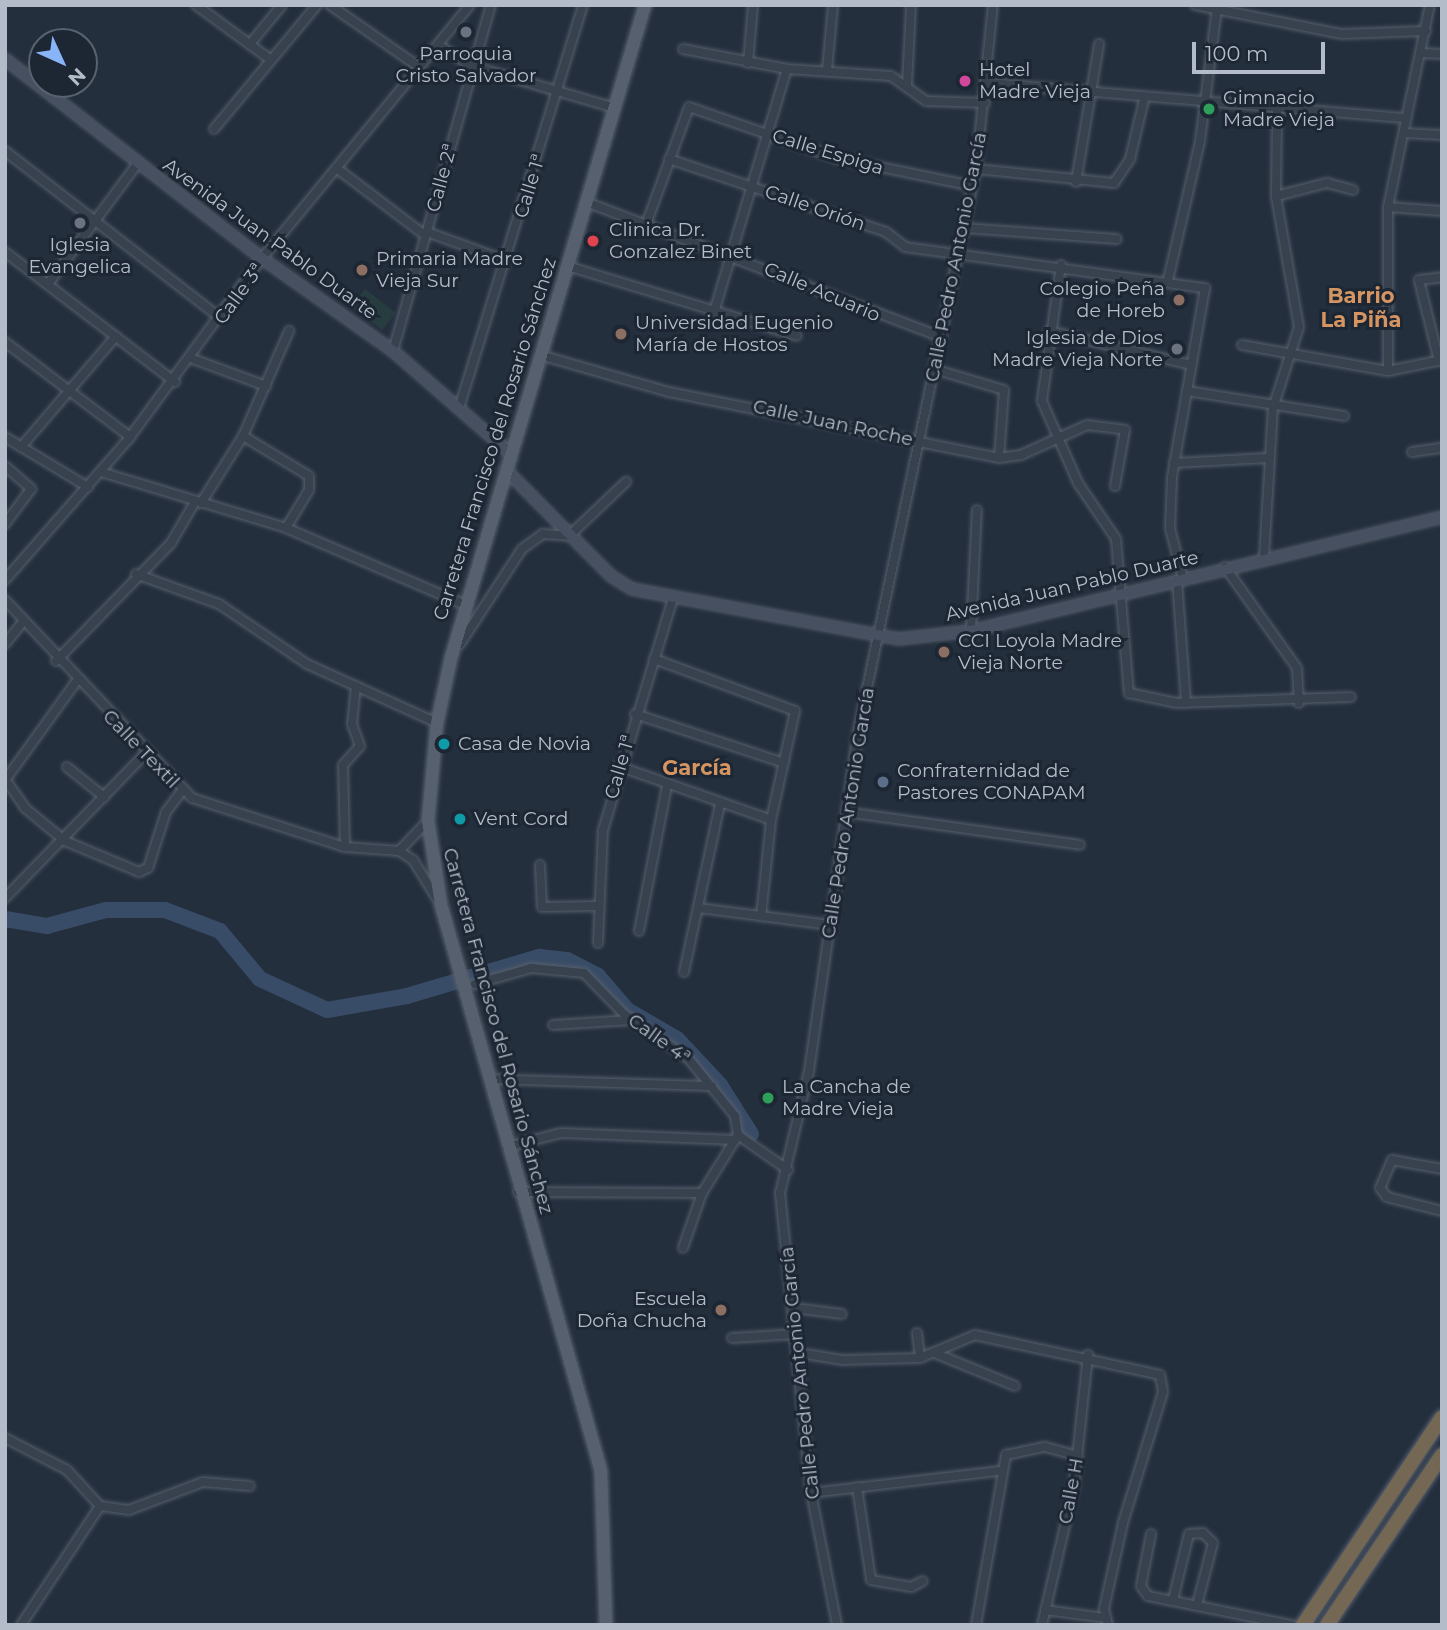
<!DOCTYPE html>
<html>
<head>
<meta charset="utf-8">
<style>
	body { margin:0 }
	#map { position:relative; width:1447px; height:1630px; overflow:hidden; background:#242f3e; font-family:Montserrat,sans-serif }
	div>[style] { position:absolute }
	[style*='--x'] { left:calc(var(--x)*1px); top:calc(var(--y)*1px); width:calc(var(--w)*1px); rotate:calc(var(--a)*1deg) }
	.green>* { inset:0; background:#263c3f; transform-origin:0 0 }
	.river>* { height:16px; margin:-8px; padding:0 8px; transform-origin:8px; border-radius:8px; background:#394c67 }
	.roads { filter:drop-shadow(0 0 2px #565f6c) drop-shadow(0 0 2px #565f6c) }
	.street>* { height:8px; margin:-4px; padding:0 4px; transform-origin:4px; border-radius:4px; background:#38414e }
	.secondary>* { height:10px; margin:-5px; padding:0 5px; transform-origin:5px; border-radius:5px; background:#465061 }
	.primary>* { height:12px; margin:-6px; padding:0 6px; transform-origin:6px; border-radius:6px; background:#56606e }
	.highway>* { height:14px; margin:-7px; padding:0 7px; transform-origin:7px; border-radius:7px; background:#746855 }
	.dots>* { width:19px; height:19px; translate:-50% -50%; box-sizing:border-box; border:4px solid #1d2633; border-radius:50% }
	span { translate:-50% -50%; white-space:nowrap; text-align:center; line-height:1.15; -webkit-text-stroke:6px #1d2633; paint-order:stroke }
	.poi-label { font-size:19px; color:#b4bcc9 }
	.left { translate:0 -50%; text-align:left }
	.right { translate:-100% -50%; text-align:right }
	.street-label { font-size:19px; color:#b4bcc9 }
	.neighbourhood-label { font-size:21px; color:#d59563; font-weight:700 }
	.frame { position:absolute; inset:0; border:7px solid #b4bcc9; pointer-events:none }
	.north { position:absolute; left:28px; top:28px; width:70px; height:70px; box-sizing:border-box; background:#1d2633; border:2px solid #59626f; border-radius:50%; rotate:135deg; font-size:19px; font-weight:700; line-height:28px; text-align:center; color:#b4bcc9 }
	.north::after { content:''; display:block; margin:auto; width:24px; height:32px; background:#8ab4f8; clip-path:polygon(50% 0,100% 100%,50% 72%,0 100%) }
	.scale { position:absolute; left:1192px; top:42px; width:133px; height:32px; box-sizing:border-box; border:4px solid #b4bcc9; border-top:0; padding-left:9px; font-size:21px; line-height:24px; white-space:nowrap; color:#b4bcc9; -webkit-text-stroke:5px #1d2633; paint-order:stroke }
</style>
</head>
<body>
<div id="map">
	<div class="green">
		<i style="left:365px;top:289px;width:39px;height:22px;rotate:38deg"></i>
	</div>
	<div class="river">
		<i style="--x:5;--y:919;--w:43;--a:9.5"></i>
		<i style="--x:47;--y:926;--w:61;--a:-15.2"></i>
		<i style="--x:106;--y:910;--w:59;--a:0"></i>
		<i style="--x:165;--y:910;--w:59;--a:20.9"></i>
		<i style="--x:220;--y:931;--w:62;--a:50.2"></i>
		<i style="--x:260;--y:979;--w:74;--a:24.8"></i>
		<i style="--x:327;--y:1010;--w:81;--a:-9.9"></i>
		<i style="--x:407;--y:996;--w:138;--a:-16.5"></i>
		<i style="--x:539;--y:957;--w:28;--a:6"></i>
		<i style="--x:567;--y:960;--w:35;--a:27"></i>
		<i style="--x:598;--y:976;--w:45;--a:49.5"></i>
		<i style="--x:627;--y:1010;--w:58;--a:30.1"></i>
		<i style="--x:677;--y:1039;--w:63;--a:46.9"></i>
		<i style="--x:720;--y:1085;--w:58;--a:57.7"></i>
	</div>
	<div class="roads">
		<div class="street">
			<i style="--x:196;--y:5;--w:93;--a:36.3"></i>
			<i style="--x:330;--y:5;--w:108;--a:34.9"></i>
			<i style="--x:1195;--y:5;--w:150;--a:11.2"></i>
			<i style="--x:1342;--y:34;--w:84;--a:-2"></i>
			<i style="--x:250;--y:44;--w:50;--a:-50.6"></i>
			<i style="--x:438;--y:45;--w:40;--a:32"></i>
			<i style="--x:472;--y:66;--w:149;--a:16.4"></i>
			<i style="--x:683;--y:49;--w:106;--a:10.9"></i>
			<i style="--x:787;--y:69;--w:104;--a:3.9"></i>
			<i style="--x:891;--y:76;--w:43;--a:35.5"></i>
			<i style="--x:926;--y:101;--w:59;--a:1.9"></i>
			<i style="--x:1422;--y:53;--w:20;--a:3"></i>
			<i style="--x:748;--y:63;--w:58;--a:-85.1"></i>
			<i style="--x:827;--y:70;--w:65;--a:-84.7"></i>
			<i style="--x:988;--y:83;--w:420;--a:4.8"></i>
			<i style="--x:907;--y:85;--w:80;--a:-87.1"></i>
			<i style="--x:214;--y:129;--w:161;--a:-50.3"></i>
			<i style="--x:1404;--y:133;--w:38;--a:3"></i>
			<i style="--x:5;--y:151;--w:272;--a:37.8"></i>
			<i style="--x:669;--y:159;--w:229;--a:18.6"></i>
			<i style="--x:886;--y:232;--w:24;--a:38"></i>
			<i style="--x:905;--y:247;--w:303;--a:7.8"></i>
			<i style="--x:1205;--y:288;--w:192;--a:99.9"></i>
			<i style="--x:1172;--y:477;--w:51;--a:92.2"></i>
			<i style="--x:1170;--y:528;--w:53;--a:75.7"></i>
			<i style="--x:976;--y:169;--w:139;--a:5.8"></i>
			<i style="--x:1114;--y:183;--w:29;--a:-56"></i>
			<i style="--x:1130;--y:159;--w:61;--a:-76.7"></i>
			<i style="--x:339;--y:170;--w:109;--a:37.2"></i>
			<i style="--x:1076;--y:182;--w:140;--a:-80.5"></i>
			<i style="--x:1276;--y:196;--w:53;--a:-14.3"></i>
			<i style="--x:1327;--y:183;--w:27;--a:15"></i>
			<i style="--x:586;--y:202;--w:380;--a:20.8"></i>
			<i style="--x:1388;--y:207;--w:54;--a:4.2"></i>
			<i style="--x:647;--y:222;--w:122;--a:-69.9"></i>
			<i style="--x:689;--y:107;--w:156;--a:19.1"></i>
			<i style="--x:836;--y:158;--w:139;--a:11.6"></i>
			<i style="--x:964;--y:228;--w:153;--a:4.1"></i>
			<i style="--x:427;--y:232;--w:85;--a:19.9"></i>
			<i style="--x:5;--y:252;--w:214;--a:37.4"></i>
			<i style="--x:1061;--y:265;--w:137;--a:98"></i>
			<i style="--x:1042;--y:401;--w:90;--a:66.3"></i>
			<i style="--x:1078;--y:483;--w:68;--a:55.8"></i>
			<i style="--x:1116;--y:539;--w:155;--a:85.2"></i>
			<i style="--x:1129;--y:693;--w:49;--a:11.8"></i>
			<i style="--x:1177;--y:703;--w:174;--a:-2"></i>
			<i style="--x:567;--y:266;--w:240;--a:16.9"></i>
			<i style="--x:1168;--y:280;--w:143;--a:-77"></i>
			<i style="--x:1200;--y:141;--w:134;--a:-82.7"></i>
			<i style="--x:48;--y:284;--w:151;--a:-53.4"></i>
			<i style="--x:714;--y:312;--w:254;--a:-73.3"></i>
			<i style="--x:1049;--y:331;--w:147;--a:13.4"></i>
			<i style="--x:5;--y:342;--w:157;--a:37.2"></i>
			<i style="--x:1242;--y:345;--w:148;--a:10.1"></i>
			<i style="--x:1388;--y:371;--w:55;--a:-11.5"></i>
			<i style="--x:393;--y:351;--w:360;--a:-74.2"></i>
			<i style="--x:540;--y:355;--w:134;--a:16"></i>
			<i style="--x:669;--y:392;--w:337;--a:11.3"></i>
			<i style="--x:999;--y:458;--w:22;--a:-8"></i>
			<i style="--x:1021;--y:455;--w:72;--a:-24.4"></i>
			<i style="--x:1087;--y:425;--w:38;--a:7"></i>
			<i style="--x:1125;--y:430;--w:57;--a:100.1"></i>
			<i style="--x:193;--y:359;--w:78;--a:20.3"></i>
			<i style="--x:1439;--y:361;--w:83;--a:-103.9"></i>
			<i style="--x:1419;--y:280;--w:23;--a:-7"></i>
			<i style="--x:934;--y:369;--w:73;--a:16.7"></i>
			<i style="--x:1004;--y:390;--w:68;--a:94.2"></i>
			<i style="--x:1388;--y:371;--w:164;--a:-90"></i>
			<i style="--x:1388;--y:207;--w:206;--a:-78.3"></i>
			<i style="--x:1187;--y:391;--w:159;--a:9"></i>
			<i style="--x:460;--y:405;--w:418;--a:-72.9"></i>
			<i style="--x:243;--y:436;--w:77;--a:31.2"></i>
			<i style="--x:309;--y:476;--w:14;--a:90"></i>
			<i style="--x:309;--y:490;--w:44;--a:121.2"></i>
			<i style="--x:5;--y:437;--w:97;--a:31.1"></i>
			<i style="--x:21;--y:447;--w:146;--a:-49.4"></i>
			<i style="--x:1412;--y:452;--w:30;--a:-8"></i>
			<i style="--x:1174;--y:463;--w:94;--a:-3"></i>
			<i style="--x:5;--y:466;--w:35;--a:41"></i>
			<i style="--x:31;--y:489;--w:44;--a:126.6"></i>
			<i style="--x:101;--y:472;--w:193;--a:16.8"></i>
			<i style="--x:286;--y:528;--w:196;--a:23.2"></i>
			<i style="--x:201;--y:503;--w:79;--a:-57.9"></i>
			<i style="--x:243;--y:436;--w:115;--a:-66.3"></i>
			<i style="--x:1264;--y:558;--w:150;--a:-86.6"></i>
			<i style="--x:1273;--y:408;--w:85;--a:-72.2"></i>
			<i style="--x:1299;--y:327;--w:133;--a:-100"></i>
			<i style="--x:1276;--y:196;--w:88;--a:-89.3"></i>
			<i style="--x:1225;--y:567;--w:124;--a:54.5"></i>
			<i style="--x:1297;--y:668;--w:35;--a:87"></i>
			<i style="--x:136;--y:574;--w:88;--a:19.9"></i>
			<i style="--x:219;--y:604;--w:107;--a:34.3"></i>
			<i style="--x:307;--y:664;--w:143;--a:24.4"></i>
			<i style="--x:5;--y:580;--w:190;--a:-48.8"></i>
			<i style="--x:130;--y:437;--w:210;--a:-53.7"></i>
			<i style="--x:254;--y:268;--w:340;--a:-50.6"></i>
			<i style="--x:1177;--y:580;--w:123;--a:85.8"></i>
			<i style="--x:5;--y:600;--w:272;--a:46.6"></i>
			<i style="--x:192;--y:798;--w:161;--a:17.8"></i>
			<i style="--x:345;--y:847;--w:54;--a:4.2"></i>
			<i style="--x:399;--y:851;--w:42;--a:-46"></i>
			<i style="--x:971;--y:631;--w:121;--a:-87.2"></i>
			<i style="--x:5;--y:644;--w:27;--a:-51"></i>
			<i style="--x:460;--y:644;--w:113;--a:-56.9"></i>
			<i style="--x:522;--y:549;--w:26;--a:-36"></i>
			<i style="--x:543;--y:534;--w:26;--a:4"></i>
			<i style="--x:569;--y:536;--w:79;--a:-43.5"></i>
			<i style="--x:654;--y:659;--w:150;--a:20.2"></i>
			<i style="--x:795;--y:711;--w:112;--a:102.4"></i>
			<i style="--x:771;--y:820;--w:97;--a:95.9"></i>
			<i style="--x:56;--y:661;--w:165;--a:-45.7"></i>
			<i style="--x:171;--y:543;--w:48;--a:-59.7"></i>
			<i style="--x:635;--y:714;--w:157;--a:18.2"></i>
			<i style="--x:618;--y:766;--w:162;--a:19.4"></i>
			<i style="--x:67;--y:767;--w:48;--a:39"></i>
			<i style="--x:5;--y:779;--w:35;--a:55"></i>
			<i style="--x:25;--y:808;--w:52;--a:39.5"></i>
			<i style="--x:65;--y:841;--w:80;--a:22.7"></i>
			<i style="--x:139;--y:872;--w:10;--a:-24"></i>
			<i style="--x:148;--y:868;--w:59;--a:-72.2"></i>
			<i style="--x:166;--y:812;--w:26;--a:-53"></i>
			<i style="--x:6;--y:779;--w:120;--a:-54.2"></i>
			<i style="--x:846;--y:812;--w:236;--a:8"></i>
			<i style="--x:345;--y:847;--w:82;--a:-91.4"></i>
			<i style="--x:343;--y:765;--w:25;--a:-48"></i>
			<i style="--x:360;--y:746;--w:23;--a:-110"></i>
			<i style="--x:352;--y:724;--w:38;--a:-84"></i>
			<i style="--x:399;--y:851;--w:17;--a:33"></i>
			<i style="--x:413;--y:860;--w:49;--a:58.2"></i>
			<i style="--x:540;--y:865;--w:42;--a:87.3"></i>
			<i style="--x:542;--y:907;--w:57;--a:-1"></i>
			<i style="--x:5;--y:898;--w:201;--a:-45.8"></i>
			<i style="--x:699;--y:908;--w:132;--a:7.4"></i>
			<i style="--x:639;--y:931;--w:148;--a:-79.1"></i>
			<i style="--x:598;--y:943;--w:113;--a:-87.5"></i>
			<i style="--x:603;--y:830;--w:242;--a:-73.2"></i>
			<i style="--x:684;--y:972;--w:172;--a:-77.9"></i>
			<i style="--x:475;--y:984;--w:58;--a:-15.9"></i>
			<i style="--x:531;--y:968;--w:53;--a:5.4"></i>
			<i style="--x:584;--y:973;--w:59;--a:45.7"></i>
			<i style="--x:625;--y:1015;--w:76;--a:34.3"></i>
			<i style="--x:688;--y:1058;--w:75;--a:51"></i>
			<i style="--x:735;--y:1116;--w:19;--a:81"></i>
			<i style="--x:738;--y:1135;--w:68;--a:121.8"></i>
			<i style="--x:702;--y:1193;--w:58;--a:109.1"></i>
			<i style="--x:553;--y:1025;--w:78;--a:-3.7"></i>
			<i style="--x:488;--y:1079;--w:224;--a:1.8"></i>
			<i style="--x:738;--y:1135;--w:61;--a:35"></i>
			<i style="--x:507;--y:1147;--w:56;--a:-14.5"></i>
			<i style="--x:561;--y:1133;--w:174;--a:2.3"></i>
			<i style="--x:1442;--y:1169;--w:51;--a:-169.8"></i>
			<i style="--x:1392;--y:1160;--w:30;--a:113"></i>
			<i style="--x:1380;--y:1188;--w:11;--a:52"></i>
			<i style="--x:1387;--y:1197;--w:57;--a:14.3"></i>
			<i style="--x:518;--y:1192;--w:184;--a:0.3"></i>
			<i style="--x:794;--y:1308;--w:48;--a:7.1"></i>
			<i style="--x:917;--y:1333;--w:25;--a:83"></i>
			<i style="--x:732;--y:1338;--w:65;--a:-3.5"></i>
			<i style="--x:799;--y:1353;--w:44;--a:9.2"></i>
			<i style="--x:842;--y:1360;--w:78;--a:-1.5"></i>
			<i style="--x:920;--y:1358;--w:60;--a:-22.7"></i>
			<i style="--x:975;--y:1335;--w:189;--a:12.2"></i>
			<i style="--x:1160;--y:1375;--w:17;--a:80"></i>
			<i style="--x:1163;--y:1392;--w:137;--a:107"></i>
			<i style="--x:1123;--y:1523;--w:88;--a:102.5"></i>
			<i style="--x:1104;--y:1609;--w:16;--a:76"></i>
			<i style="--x:937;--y:1354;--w:84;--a:22.3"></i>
			<i style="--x:5;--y:1438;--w:70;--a:27.3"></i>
			<i style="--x:67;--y:1470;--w:49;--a:47.5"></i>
			<i style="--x:857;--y:1487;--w:94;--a:81.4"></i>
			<i style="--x:871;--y:1580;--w:41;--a:9.9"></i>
			<i style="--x:911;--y:1587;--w:13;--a:-27"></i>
			<i style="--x:811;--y:1493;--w:188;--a:-6.7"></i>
			<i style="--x:100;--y:1506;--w:29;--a:8"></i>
			<i style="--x:129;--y:1510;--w:79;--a:-20.7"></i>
			<i style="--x:203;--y:1482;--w:47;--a:4.9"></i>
			<i style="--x:1151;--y:1534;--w:53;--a:100.9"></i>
			<i style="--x:1141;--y:1586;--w:12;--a:55"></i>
			<i style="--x:1148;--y:1596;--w:147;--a:11.4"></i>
			<i style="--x:1173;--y:1600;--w:68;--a:-76.4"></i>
			<i style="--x:1189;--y:1534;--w:14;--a:-4"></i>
			<i style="--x:1203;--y:1533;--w:14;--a:45"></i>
			<i style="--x:1213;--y:1543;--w:64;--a:104.5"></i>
			<i style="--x:1045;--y:1610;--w:62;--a:7.5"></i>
			<i style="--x:21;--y:1625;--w:143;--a:-56.4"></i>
			<i style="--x:837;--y:1625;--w:135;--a:-101.1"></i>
			<i style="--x:811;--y:1493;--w:302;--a:-95.9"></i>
			<i style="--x:780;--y:1193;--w:125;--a:-76.6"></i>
			<i style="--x:809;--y:1071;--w:344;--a:-81.8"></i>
			<i style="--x:858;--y:731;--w:574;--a:-78.14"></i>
			<i style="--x:976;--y:169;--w:165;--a:-84.1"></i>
			<i style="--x:976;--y:1625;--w:173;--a:-80"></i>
			<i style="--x:1006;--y:1455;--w:40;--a:-12"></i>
			<i style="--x:1045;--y:1447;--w:34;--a:15"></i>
			<i style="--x:1042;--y:1625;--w:143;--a:-77"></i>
			<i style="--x:1074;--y:1486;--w:132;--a:-83.9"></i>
		</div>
		<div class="secondary">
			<i style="--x:5;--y:59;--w:326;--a:37.8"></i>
			<i style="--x:263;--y:259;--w:159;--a:35.3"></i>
			<i style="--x:393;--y:351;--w:155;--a:41.1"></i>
			<i style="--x:505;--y:469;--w:151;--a:45.3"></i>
			<i style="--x:611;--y:576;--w:25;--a:32"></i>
			<i style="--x:632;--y:589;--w:271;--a:10.6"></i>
			<i style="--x:898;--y:639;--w:73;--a:-6.3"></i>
			<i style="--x:971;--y:631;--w:485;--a:-13.6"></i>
		</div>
		<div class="primary">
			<i style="--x:606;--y:1625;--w:154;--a:-91.9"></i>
			<i style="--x:601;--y:1471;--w:588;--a:-105.78"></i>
			<i style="--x:441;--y:905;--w:85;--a:-98.8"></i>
			<i style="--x:428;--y:821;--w:98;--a:-84.8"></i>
			<i style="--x:437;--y:723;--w:66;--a:-77.8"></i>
			<i style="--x:451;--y:658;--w:681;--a:-73.45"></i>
		</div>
		<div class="highway">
			<i style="--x:1303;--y:1625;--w:250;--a:-56.2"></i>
			<i style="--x:1327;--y:1625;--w:205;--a:-55.9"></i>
		</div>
	</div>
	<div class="dots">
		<i style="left:466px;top:32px;background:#6b7280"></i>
		<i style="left:965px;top:81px;background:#d1479c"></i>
		<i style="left:1209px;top:109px;background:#2e9e5b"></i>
		<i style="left:80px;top:223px;background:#6b7280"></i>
		<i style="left:593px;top:241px;background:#e0444e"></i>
		<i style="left:362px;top:270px;background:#8d6e63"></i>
		<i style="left:1179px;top:300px;background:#8d6e63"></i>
		<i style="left:621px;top:334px;background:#8d6e63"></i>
		<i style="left:1177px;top:349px;background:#6b7280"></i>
		<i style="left:944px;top:652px;background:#8d6e63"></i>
		<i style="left:444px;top:744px;background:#0f9aa8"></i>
		<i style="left:883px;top:782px;background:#5c6f8a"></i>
		<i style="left:460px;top:819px;background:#0f9aa8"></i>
		<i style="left:768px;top:1098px;background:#2e9e5b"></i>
		<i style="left:721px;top:1310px;background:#8d6e63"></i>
	</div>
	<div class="poi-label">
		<span style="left:466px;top:65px">Parroquia<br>Cristo Salvador</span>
		<span class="left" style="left:979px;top:81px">Hotel<br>Madre Vieja</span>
		<span class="left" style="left:1223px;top:109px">Gimnacio<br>Madre Vieja</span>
		<span class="left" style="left:609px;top:241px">Clinica Dr.<br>Gonzalez Binet</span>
		<span style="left:80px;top:256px">Iglesia<br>Evangelica</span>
		<span class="left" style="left:376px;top:270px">Primaria Madre<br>Vieja Sur</span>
		<span class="right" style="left:1165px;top:300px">Colegio Peña<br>de Horeb</span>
		<span class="left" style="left:635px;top:334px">Universidad Eugenio<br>María de Hostos</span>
		<span class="right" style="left:1163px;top:349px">Iglesia de Dios<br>Madre Vieja Norte</span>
		<span class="left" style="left:958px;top:652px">CCI Loyola Madre<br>Vieja Norte</span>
		<span class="left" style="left:458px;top:744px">Casa de Novia</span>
		<span class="left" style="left:897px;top:782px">Confraternidad de<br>Pastores CONAPAM</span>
		<span class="left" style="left:474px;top:819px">Vent Cord</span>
		<span class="left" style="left:782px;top:1098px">La Cancha de<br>Madre Vieja</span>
		<span class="right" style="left:707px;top:1310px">Escuela<br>Doña Chucha</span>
	</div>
	<div class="street-label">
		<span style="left:828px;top:152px;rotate:17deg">Calle Espiga</span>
		<span style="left:442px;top:178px;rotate:-75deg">Calle 2ª</span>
		<span style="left:530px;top:186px;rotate:-73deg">Calle 1ª</span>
		<span style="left:815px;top:208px;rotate:19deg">Calle Orión</span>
		<span style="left:270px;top:239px;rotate:36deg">Avenida Juan Pablo Duarte</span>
		<span style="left:956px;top:257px;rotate:-79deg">Calle Pedro Antonio García</span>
		<span style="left:822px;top:292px;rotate:23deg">Calle Acuario</span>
		<span style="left:239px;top:294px;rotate:-54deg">Calle 3ª</span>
		<span style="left:833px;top:423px;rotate:12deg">Calle Juan Roche</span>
		<span style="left:495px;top:439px;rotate:-73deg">Carretera Francisco del Rosario Sánchez</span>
		<span style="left:1072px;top:586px;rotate:-13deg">Avenida Juan Pablo Duarte</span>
		<span style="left:141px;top:749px;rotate:46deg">Calle Textil</span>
		<span style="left:620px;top:767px;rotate:-74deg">Calle 1ª</span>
		<span style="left:848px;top:813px;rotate:-81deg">Calle Pedro Antonio García</span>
		<span style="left:498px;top:1031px;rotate:75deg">Carretera Francisco del Rosario Sánchez</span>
		<span style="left:659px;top:1039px;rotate:36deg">Calle 4ª</span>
		<span style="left:800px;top:1373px;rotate:-96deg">Calle Pedro Antonio García</span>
		<span style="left:1071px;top:1491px;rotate:-80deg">Calle H</span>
	</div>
	<div class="neighbourhood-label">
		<span style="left:1361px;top:308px">Barrio<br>La Piña</span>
		<span style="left:697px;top:768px">García</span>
	</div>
	<div class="frame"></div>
	<div class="north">N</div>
	<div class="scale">100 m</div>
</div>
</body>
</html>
